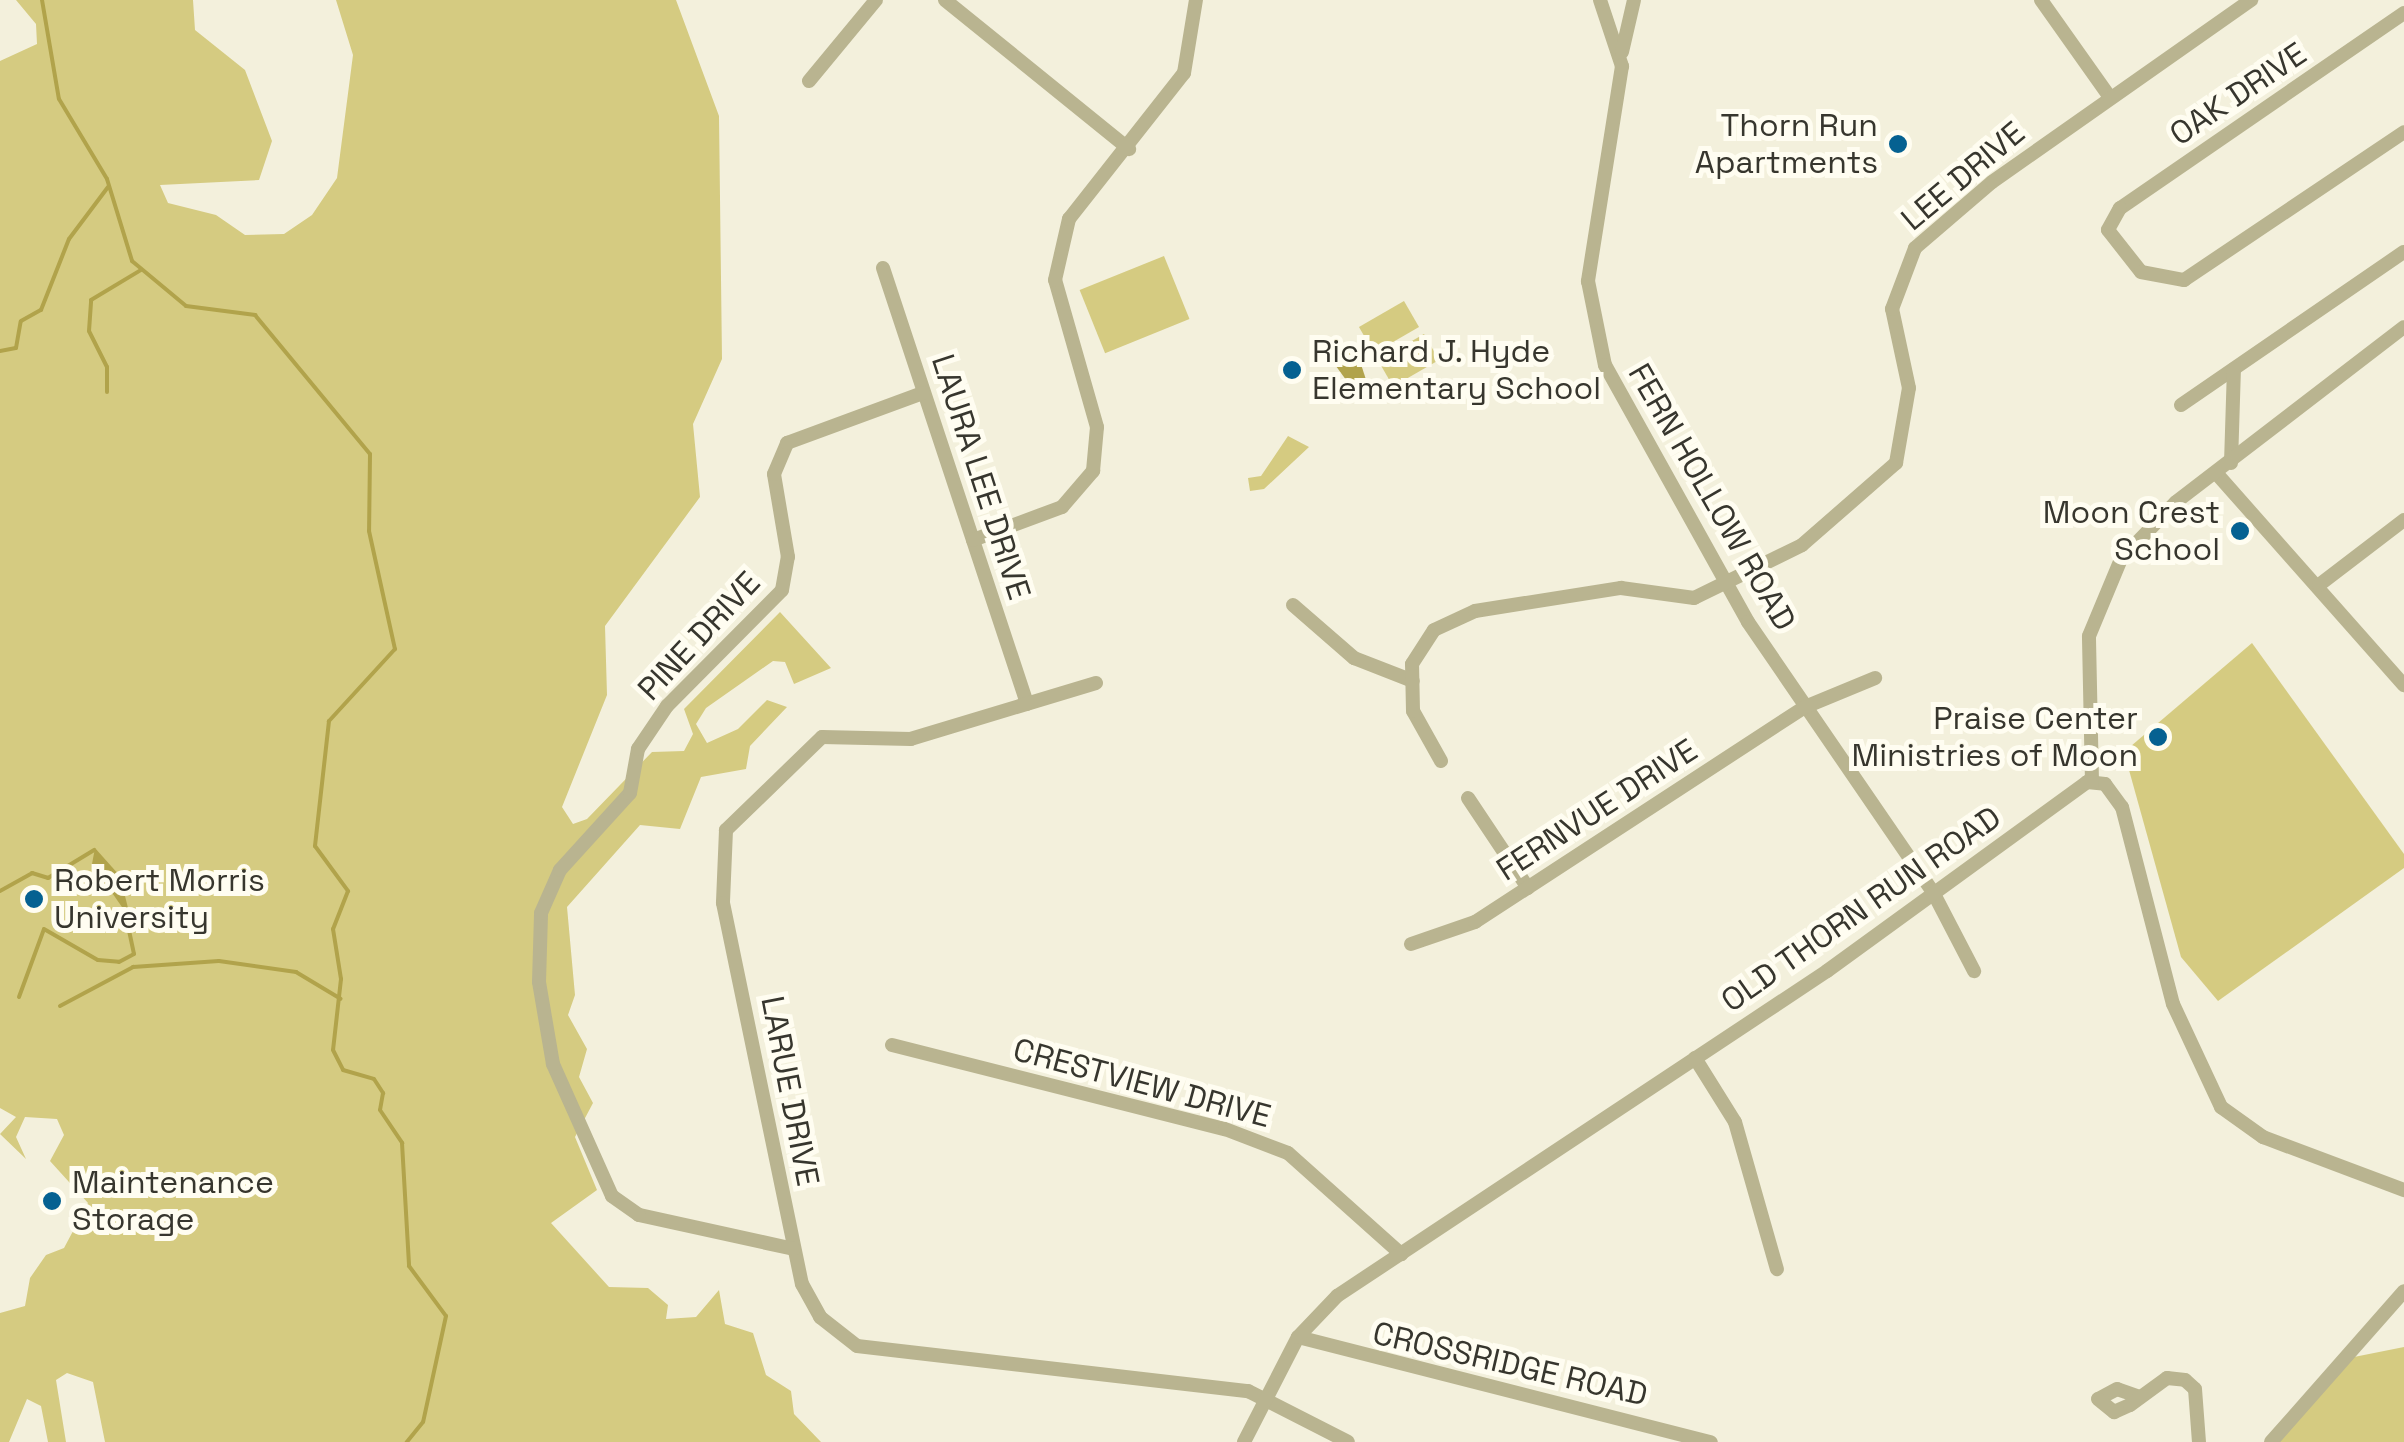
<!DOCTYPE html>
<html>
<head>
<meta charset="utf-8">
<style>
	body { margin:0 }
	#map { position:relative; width:2404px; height:1442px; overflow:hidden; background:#f3f0dc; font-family:"Space Grotesk",sans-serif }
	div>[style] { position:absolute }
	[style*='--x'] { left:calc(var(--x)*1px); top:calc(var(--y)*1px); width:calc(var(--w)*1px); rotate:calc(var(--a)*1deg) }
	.green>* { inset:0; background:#d5cb81; transform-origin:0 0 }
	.water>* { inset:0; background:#b1a34b }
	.stream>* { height:4px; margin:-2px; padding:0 2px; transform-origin:2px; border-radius:2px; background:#b1a34b }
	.minor>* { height:14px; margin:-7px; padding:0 7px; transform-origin:7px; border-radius:7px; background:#b9b490 }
	.dots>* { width:28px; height:28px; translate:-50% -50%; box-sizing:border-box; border:5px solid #fffdf1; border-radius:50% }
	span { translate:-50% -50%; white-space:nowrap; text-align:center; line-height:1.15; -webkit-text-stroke:10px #fffdf1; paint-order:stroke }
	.street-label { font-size:32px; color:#37362e }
	.poi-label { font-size:32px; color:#37362e }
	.right { translate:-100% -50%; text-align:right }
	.left { translate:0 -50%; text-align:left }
</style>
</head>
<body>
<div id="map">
	<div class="green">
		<i style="clip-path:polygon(16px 0,193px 0,195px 30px,245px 70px,272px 141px,259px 180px,160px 185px,168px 203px,216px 215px,245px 235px,284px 234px,312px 215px,337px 178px,353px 55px,336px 0,676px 0,719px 116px,722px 359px,693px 424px,700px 497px,605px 626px,607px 695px,562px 807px,573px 824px,587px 819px,652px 752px,684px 751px,693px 734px,684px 709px,780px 612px,831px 668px,794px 684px,785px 662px,773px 661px,706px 708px,696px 724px,707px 743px,738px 729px,767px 700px,787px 707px,750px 746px,746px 769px,701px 777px,680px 829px,640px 825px,567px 907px,575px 995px,568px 1015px,587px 1049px,579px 1077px,593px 1103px,575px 1137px,597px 1190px,551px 1223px,609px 1287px,648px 1288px,668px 1305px,666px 1319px,696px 1317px,719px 1290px,725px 1324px,753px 1333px,766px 1375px,791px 1391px,794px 1414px,821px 1442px,105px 1442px,93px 1382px,67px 1373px,56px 1380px,66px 1442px,48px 1442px,41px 1406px,27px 1399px,9px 1442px,0 1442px,0 1313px,25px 1306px,30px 1278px,46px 1255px,64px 1248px,88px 1203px,50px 1161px,64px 1135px,57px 1119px,25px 1117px,16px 1137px,26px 1159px,0 1134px,16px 1117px,0 1108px,0 61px,37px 44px,36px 24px)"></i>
		<i style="left:1164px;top:256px;width:68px;height:91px;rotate:68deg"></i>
		<i style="left:1404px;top:301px;width:30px;height:52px;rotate:60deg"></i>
		<i style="left:1424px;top:334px;width:30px;height:53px;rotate:60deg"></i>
		<i style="clip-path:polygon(1288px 436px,1309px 447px,1264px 489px,1250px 491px,1248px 478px,1261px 476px)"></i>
		<i style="clip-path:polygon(2252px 643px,2404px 854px,2404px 868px,2218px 1001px,2181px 957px,2124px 752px)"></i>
		<i style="clip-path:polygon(2404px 1347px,2404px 1442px,2271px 1442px,2344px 1359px)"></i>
	</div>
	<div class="water">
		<i style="clip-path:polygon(1336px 340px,1358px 355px,1370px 392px,1360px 399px,1322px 347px)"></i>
		<i style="clip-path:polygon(95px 848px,120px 876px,131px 920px,92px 864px)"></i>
	</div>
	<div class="stream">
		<i style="--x:42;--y:0;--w:100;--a:80.3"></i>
		<i style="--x:59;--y:99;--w:93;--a:59"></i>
		<i style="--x:107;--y:179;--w:86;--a:73"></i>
		<i style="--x:132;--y:261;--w:70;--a:39.8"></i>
		<i style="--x:186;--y:306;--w:70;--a:7.4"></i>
		<i style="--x:255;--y:315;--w:180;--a:50.4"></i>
		<i style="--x:370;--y:454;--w:77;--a:90.7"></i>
		<i style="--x:369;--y:531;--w:121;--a:77.6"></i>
		<i style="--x:395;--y:649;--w:98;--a:132.5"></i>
		<i style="--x:329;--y:721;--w:126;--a:96.4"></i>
		<i style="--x:315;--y:846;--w:56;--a:53.7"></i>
		<i style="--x:348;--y:891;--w:41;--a:111.5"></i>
		<i style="--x:333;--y:929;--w:51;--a:80.9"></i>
		<i style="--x:341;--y:979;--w:71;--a:96.4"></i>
		<i style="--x:333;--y:1050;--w:22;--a:63"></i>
		<i style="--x:343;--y:1070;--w:32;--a:16"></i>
		<i style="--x:374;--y:1079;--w:17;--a:57"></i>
		<i style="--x:383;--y:1093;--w:17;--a:100"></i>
		<i style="--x:380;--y:1110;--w:40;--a:56"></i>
		<i style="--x:402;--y:1143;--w:123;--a:86.7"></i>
		<i style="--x:409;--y:1266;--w:62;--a:53.5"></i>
		<i style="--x:446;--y:1316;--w:108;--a:102.2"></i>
		<i style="--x:423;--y:1422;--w:26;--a:129"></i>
		<i style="--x:0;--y:351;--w:16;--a:-11"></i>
		<i style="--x:16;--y:348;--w:27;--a:-80"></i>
		<i style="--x:21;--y:321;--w:23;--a:-29"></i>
		<i style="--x:41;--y:310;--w:76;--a:-68.5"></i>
		<i style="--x:69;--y:239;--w:65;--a:-53.1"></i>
		<i style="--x:107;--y:392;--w:25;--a:-90"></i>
		<i style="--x:107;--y:367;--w:40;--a:-116.6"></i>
		<i style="--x:89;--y:331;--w:31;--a:-86"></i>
		<i style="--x:91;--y:300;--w:58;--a:-31"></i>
		<i style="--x:0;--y:891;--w:37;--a:-29"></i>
		<i style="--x:32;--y:873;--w:17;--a:17"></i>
		<i style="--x:48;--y:878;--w:54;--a:-31.3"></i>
		<i style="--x:19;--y:997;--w:72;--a:-69.8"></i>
		<i style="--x:44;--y:929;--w:62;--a:29.9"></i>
		<i style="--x:98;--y:960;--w:21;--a:5"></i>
		<i style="--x:119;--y:962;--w:17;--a:-28"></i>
		<i style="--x:134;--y:954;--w:35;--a:-102"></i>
		<i style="--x:60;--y:1006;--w:83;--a:-28.1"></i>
		<i style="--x:133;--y:967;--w:86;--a:-4"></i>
		<i style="--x:219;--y:961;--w:78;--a:8.1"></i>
		<i style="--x:296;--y:972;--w:52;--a:31"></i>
	</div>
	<div class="minor">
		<i style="--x:945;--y:0;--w:237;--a:39"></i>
		<i style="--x:1600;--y:0;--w:70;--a:71.6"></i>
		<i style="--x:1622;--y:66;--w:218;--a:99"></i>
		<i style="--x:1588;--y:281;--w:86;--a:78.6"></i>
		<i style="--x:1605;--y:365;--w:294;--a:60.9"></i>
		<i style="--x:1748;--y:622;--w:330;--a:55.6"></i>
		<i style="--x:1934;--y:894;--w:87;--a:62.5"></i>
		<i style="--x:2041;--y:0;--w:118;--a:54.7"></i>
		<i style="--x:2404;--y:13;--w:345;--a:145.5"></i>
		<i style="--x:2120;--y:208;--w:25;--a:119"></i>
		<i style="--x:2108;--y:230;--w:53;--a:51.8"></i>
		<i style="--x:2141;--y:272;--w:44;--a:10.5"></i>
		<i style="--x:2184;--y:280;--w:265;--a:-33.9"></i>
		<i style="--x:1622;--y:52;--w:53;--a:-77"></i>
		<i style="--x:809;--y:81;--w:105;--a:-50.4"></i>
		<i style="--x:883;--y:268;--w:459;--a:71.7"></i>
		<i style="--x:2181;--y:405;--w:270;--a:-34.5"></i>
		<i style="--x:2231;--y:463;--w:94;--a:-88.2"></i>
		<i style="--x:2217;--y:474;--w:282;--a:48.5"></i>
		<i style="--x:973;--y:540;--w:95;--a:-20.3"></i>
		<i style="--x:1062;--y:507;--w:48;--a:-49.3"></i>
		<i style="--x:1093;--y:471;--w:44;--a:-84.8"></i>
		<i style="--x:1097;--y:427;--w:153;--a:-105.9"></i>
		<i style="--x:1055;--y:280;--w:63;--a:-77.1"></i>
		<i style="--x:1069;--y:219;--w:186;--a:-51.8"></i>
		<i style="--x:1184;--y:73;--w:74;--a:-80.7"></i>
		<i style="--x:2319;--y:585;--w:107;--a:-37.4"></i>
		<i style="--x:1293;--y:605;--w:81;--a:41"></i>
		<i style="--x:1354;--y:658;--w:63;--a:21.3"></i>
		<i style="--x:1096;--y:683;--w:193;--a:163.2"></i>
		<i style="--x:911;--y:739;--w:89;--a:-178.7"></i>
		<i style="--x:822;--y:737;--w:134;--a:135.9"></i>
		<i style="--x:726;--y:830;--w:73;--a:92.4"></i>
		<i style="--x:723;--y:903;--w:389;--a:78.3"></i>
		<i style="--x:802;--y:1284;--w:38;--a:61"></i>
		<i style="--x:820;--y:1317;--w:47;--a:38.1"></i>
		<i style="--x:857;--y:1346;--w:394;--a:6.6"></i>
		<i style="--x:1248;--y:1391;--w:112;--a:27"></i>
		<i style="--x:1441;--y:761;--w:57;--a:-119.2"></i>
		<i style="--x:1413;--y:711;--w:47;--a:-91.2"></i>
		<i style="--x:1412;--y:664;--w:40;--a:-57.1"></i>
		<i style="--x:1434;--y:630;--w:45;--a:-24.9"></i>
		<i style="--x:1475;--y:611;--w:148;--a:-9"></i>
		<i style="--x:1621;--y:588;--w:74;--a:7.8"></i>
		<i style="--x:1694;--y:598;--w:120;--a:-26.1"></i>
		<i style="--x:1802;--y:545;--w:125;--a:-41.1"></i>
		<i style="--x:1896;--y:463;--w:76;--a:-80.2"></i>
		<i style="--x:1909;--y:388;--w:81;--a:-102.1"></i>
		<i style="--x:1892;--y:309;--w:65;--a:-69.3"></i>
		<i style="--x:1915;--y:248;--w:101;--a:-40.6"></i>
		<i style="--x:1992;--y:182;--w:317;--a:-35.1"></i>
		<i style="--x:2092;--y:782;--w:146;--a:-91.2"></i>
		<i style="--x:2089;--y:636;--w:83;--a:-67.4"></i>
		<i style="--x:2121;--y:559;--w:79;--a:-46"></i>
		<i style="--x:2176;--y:502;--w:287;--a:-37.5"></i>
		<i style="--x:1468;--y:798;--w:108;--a:56.3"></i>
		<i style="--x:1411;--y:944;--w:68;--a:-19"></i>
		<i style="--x:1475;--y:922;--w:394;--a:-33.1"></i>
		<i style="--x:1805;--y:707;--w:76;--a:-22.5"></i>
		<i style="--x:892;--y:1045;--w:343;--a:14.2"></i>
		<i style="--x:1225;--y:1129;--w:67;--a:20.9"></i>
		<i style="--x:1288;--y:1153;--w:152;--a:41.8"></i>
		<i style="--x:1695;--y:1058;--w:75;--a:58"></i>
		<i style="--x:1735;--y:1122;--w:153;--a:74.1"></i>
		<i style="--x:794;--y:1249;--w:159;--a:-167.6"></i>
		<i style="--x:639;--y:1215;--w:33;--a:-145"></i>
		<i style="--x:612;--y:1196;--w:145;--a:-114.1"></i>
		<i style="--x:553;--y:1064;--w:83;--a:-99.7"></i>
		<i style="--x:539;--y:982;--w:69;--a:-88.3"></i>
		<i style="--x:541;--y:913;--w:47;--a:-66.2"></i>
		<i style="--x:560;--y:870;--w:104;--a:-47.7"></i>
		<i style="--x:630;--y:793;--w:45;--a:-79.7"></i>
		<i style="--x:638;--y:749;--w:52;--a:-56"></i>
		<i style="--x:667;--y:706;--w:163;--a:-45.2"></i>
		<i style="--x:782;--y:590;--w:34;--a:-80"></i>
		<i style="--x:788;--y:557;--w:84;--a:-99.6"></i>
		<i style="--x:774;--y:474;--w:34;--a:-67"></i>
		<i style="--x:787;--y:443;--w:145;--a:-20.2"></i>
		<i style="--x:1298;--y:1337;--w:426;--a:14.3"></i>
		<i style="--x:2140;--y:1397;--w:24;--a:-161"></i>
		<i style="--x:2117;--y:1389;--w:21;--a:152"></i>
		<i style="--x:2098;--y:1399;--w:21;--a:39"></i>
		<i style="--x:2114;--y:1412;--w:17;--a:-24"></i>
		<i style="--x:2130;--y:1405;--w:46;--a:-36.1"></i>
		<i style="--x:2167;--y:1378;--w:18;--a:6"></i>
		<i style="--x:2185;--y:1380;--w:13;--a:42"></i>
		<i style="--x:2195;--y:1389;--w:53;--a:85.7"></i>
		<i style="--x:1244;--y:1442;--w:118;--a:-62.8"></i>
		<i style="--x:1298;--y:1337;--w:57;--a:-46.4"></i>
		<i style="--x:1337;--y:1296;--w:588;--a:-33.55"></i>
		<i style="--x:1827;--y:971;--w:321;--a:-36"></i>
		<i style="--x:2087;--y:782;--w:18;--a:6"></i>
		<i style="--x:2105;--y:784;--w:29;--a:54"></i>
		<i style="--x:2122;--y:807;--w:203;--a:75.5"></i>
		<i style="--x:2173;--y:1004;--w:114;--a:65"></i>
		<i style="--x:2221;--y:1107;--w:52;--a:35.5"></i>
		<i style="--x:2263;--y:1137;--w:151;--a:20.6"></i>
		<i style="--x:2271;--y:1442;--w:201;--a:-48.6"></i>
	</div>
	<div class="dots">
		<i style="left:1898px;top:144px;background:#056191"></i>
		<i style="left:1292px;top:370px;background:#056191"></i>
		<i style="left:2240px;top:531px;background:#056191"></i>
		<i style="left:2158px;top:737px;background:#056191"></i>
		<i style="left:34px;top:899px;background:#056191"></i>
		<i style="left:52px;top:1201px;background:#056191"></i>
	</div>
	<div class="street-label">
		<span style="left:2238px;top:94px;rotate:-34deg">OAK DRIVE</span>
		<span style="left:1963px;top:176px;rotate:-40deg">LEE DRIVE</span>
		<span style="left:981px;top:477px;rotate:72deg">LAURA LEE DRIVE</span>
		<span style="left:1712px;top:497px;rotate:60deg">FERN HOLLOW ROAD</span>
		<span style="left:699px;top:636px;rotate:-47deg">PINE DRIVE</span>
		<span style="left:1597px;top:810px;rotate:-33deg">FERNVUE DRIVE</span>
		<span style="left:1861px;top:909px;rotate:-35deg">OLD THORN RUN ROAD</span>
		<span style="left:1142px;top:1083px;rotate:15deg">CRESTVIEW DRIVE</span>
		<span style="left:790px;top:1091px;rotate:79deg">LARUE DRIVE</span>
		<span style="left:1510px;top:1364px;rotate:13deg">CROSSRIDGE ROAD</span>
	</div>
	<div class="poi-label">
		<span class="right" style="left:1878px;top:144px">Thorn Run<br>Apartments</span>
		<span class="left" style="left:1312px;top:370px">Richard J. Hyde<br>Elementary School</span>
		<span class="right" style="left:2220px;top:531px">Moon Crest<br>School</span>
		<span class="right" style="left:2138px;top:737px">Praise Center<br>Ministries of Moon</span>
		<span class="left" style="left:54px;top:899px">Robert Morris<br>University</span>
		<span class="left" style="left:72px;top:1201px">Maintenance<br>Storage</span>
	</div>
</div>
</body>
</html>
